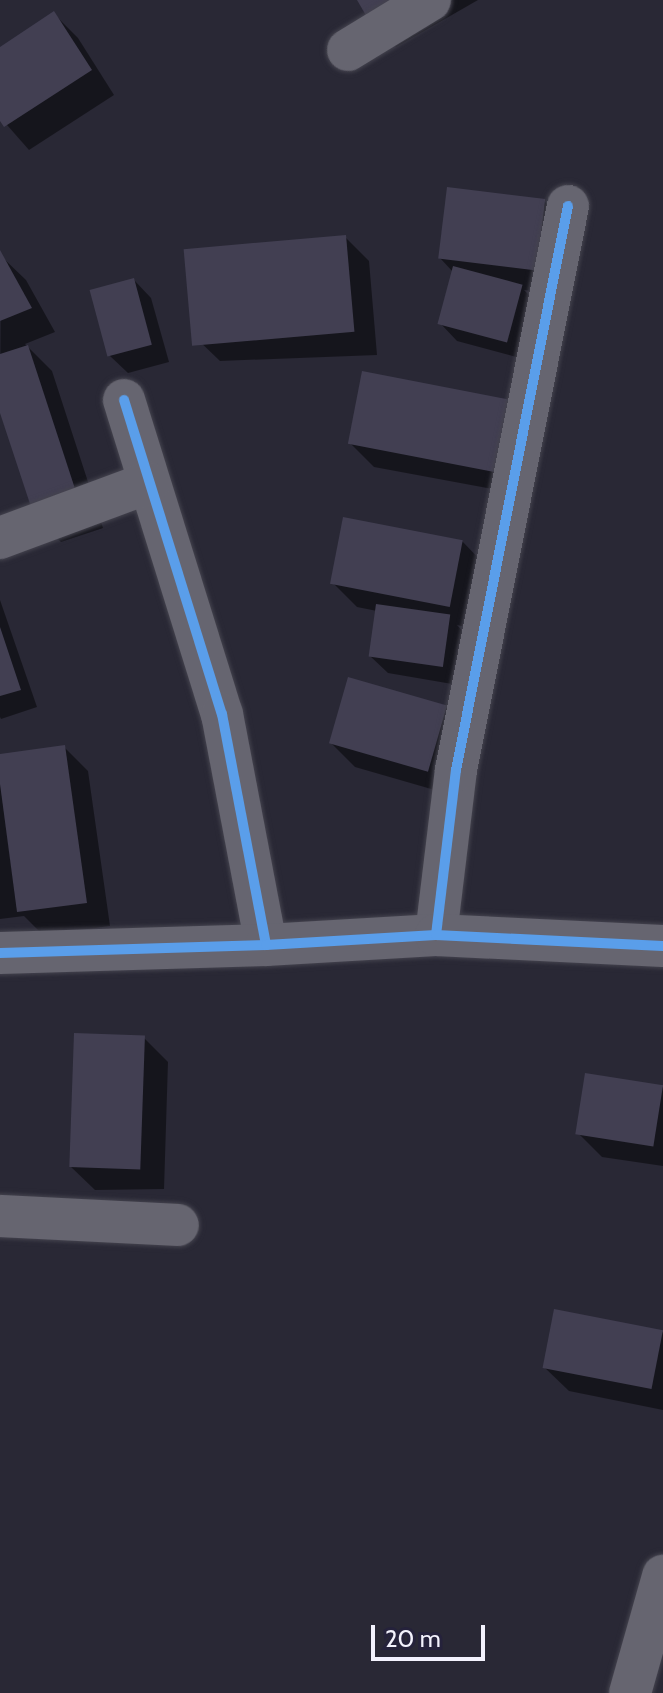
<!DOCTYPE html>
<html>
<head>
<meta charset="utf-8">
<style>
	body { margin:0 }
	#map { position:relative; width:663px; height:1693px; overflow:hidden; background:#292835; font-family:Cabin,sans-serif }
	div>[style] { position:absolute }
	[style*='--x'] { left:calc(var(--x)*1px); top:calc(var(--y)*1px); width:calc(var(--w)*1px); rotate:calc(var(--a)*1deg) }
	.shadow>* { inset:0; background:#0007 }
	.building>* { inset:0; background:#423f52; transform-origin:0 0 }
	.roads { filter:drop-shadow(0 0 2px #44434e) drop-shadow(0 0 2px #44434e) }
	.minor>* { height:42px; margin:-21px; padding:0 21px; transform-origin:21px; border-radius:21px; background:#666570 }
	.cycleway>* { height:10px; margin:-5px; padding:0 5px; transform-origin:5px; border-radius:5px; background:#5a9eea }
	span { translate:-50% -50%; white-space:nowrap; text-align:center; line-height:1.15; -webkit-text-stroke:6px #25223b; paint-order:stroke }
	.scale { position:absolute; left:371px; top:1625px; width:114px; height:36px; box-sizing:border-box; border:4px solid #f3f2fd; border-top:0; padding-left:10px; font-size:24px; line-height:28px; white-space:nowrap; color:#f3f2fd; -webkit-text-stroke:6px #25223b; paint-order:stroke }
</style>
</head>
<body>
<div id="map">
	<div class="shadow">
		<i style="clip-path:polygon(359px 0,478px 0,396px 47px,372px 23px)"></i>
		<i style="clip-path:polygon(54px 14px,78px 38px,114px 95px,29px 150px,0 117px,0 49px)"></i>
		<i style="clip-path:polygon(544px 201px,568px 225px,559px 294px,524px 290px,538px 304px,524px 359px,457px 341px,440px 323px,453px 272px,440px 258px)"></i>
		<i style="clip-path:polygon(345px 237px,369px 261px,377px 355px,220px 361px,195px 337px)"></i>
		<i style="clip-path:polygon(1px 256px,26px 280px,55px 332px,25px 344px,52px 371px,103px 528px,61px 542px,36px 518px,0 406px)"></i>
		<i style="clip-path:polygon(134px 280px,151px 298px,169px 362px,128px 373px,110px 356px)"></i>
		<i style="clip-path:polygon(543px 427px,530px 496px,374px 467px,350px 443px)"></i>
		<i style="clip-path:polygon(462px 541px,486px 566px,474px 629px,457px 625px,466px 635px,458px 685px,388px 673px,370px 656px,377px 611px,357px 607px,333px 583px)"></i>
		<i style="clip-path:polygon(0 600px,37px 707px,1px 719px,0 717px)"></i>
		<i style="clip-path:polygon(446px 708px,470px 732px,452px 795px,355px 767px,331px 743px)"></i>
		<i style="clip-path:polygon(64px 747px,88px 771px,110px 926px,43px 935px,24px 916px,0 919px,0 756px)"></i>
		<i style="clip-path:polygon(144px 1038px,168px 1062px,164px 1189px,95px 1190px,70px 1166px)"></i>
		<i style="clip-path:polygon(663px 1087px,663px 1166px,602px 1157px,578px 1133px)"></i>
		<i style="clip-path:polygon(663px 1332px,663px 1410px,569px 1391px,544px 1367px)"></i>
	</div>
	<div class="building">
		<i style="clip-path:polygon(357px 0,413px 0,371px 24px)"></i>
		<i style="clip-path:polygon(54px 11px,92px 70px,4px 127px,0 121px,0 47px)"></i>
		<i style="left:447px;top:187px;width:99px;height:72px;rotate:7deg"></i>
		<i style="left:346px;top:235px;width:97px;height:163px;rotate:85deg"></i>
		<i style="clip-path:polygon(0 250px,32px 308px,0 321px)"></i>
		<i style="left:453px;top:266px;width:72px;height:60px;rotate:15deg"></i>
		<i style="left:134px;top:278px;width:69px;height:46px;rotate:75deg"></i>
		<i style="clip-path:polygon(28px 345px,80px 504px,35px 519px,0 413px,0 354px)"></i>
		<i style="left:362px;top:371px;width:161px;height:74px;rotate:11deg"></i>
		<i style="left:343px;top:517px;width:122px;height:68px;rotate:11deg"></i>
		<i style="left:376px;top:604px;width:75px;height:53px;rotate:8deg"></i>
		<i style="clip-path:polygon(0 627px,21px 690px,0 696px)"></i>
		<i style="left:348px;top:677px;width:103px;height:69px;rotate:16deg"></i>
		<i style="clip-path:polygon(65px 745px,87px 903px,17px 912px,0 784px,0 754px)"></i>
		<i style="left:74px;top:1033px;width:71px;height:134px;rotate:2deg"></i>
		<i style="left:585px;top:1073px;width:79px;height:62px;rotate:9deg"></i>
		<i style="left:554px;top:1309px;width:111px;height:60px;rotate:11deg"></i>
	</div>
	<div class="roads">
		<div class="minor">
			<i style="--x:348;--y:50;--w:96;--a:-31.4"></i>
			<i style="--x:124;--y:400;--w:329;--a:72.7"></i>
			<i style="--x:222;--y:714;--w:235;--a:79.2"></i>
			<i style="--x:0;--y:538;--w:158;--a:-20.4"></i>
			<i style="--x:436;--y:935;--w:166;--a:-83.1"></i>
			<i style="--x:456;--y:770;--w:575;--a:-78.77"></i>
			<i style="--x:0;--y:953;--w:266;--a:-1.7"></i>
			<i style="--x:266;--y:945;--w:170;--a:-3.4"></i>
			<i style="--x:436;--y:935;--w:227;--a:2.8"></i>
			<i style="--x:0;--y:1216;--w:178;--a:2.9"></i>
			<i style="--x:630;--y:1693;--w:122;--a:-74.2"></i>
		</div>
	</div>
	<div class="cycleway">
		<i style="--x:124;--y:400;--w:329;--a:72.7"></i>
		<i style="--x:222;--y:714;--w:235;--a:79.2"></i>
		<i style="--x:436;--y:935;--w:166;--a:-83.1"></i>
		<i style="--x:456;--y:770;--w:575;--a:-78.77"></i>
		<i style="--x:0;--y:953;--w:266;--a:-1.7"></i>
		<i style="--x:266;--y:945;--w:170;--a:-3.4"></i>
		<i style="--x:436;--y:935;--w:227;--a:2.8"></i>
	</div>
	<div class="scale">20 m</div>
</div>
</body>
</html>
